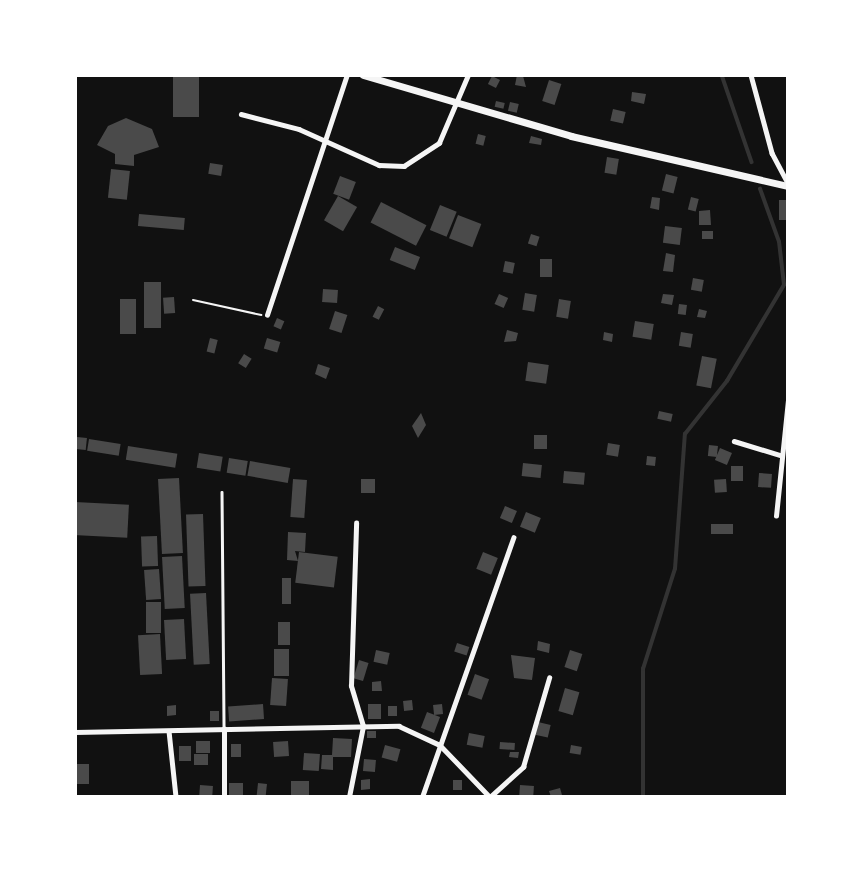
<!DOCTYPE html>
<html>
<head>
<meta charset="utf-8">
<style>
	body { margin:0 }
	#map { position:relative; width:863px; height:872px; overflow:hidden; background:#111; font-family:Jost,sans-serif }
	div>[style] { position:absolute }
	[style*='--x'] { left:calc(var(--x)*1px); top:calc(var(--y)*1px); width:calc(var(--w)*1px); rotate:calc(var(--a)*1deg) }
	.stream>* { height:3.5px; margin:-1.75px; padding:0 1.75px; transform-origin:1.75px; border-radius:1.75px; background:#333 }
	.building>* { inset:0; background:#4a4a4a; transform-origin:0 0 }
	.path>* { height:2px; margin:-1px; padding:0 1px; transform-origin:1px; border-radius:1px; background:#f5f5f5 }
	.service>* { height:2.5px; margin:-1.25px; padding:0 1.25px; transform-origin:1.25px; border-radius:1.25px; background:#f5f5f5 }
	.minor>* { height:4.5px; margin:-2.25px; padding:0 2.25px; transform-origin:2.25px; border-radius:2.25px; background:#f5f5f5 }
	.primary>* { height:7px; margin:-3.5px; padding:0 3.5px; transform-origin:3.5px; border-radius:3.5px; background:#f5f5f5 }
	span { translate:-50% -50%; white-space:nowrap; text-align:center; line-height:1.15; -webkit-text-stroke:5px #fff; paint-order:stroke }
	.frame { position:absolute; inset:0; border:77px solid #fff; pointer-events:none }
</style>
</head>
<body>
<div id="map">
	<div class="stream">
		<i style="--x:722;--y:75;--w:92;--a:71"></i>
		<i style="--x:643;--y:797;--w:128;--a:-90"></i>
		<i style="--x:643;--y:669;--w:105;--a:-72.3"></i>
		<i style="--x:675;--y:569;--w:135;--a:-85.8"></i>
		<i style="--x:685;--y:434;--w:68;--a:-51.6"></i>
		<i style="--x:727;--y:381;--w:112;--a:-59.3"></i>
		<i style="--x:784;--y:285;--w:43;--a:-96.6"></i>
		<i style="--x:779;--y:242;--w:56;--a:-109.7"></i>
	</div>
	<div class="building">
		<i style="left:173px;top:75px;width:26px;height:42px"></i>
		<i style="clip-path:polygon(517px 75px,523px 76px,526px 87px,515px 85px)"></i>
		<i style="left:492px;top:76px;width:9px;height:9px;rotate:27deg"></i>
		<i style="left:549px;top:80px;width:13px;height:22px;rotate:18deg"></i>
		<i style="clip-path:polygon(632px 92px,646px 94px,644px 104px,631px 101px)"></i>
		<i style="left:496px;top:101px;width:9px;height:6px;rotate:13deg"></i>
		<i style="left:510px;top:102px;width:9px;height:9px;rotate:13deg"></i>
		<i style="left:613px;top:109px;width:13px;height:12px;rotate:13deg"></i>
		<i style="clip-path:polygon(126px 118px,152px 129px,159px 147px,134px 155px,134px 166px,115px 164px,115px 154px,97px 145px,108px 126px)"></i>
		<i style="left:478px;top:134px;width:8px;height:10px;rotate:14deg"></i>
		<i style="clip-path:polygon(531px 136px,542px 139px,541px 145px,529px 143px)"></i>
		<i style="left:607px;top:157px;width:12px;height:16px;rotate:9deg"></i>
		<i style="left:210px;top:163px;width:13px;height:11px;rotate:9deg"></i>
		<i style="left:111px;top:169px;width:19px;height:29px;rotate:6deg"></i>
		<i style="left:666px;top:174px;width:12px;height:17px;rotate:14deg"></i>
		<i style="left:340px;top:176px;width:17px;height:19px;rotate:21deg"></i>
		<i style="left:338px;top:196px;width:22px;height:28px;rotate:30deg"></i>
		<i style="clip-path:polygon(652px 197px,660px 198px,659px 210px,650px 208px)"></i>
		<i style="left:691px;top:197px;width:8px;height:13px;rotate:14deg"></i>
		<i style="left:779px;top:200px;width:9px;height:20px"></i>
		<i style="left:381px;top:202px;width:51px;height:23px;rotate:27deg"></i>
		<i style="left:440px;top:205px;width:18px;height:27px;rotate:22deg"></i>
		<i style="clip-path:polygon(710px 210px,711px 225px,699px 225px,699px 211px)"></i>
		<i style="left:139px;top:214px;width:46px;height:12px;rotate:5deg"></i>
		<i style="left:458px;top:215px;width:25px;height:25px;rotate:21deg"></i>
		<i style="left:665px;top:226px;width:17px;height:17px;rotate:7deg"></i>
		<i style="left:713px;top:231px;width:8px;height:11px;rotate:90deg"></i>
		<i style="left:531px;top:234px;width:9px;height:10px;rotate:18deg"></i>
		<i style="left:395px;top:247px;width:27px;height:14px;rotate:22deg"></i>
		<i style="clip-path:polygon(666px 253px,675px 255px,673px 272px,663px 271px)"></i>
		<i style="left:540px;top:259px;width:12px;height:18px"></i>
		<i style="left:505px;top:261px;width:10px;height:11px;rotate:11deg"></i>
		<i style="left:693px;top:278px;width:11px;height:12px;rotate:10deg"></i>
		<i style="left:144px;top:282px;width:17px;height:46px"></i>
		<i style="left:323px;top:289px;width:15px;height:13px;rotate:4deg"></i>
		<i style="left:525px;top:293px;width:12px;height:17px;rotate:9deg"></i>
		<i style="left:499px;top:294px;width:10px;height:11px;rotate:24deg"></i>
		<i style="clip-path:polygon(663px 294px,674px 295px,672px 305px,661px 303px)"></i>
		<i style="left:174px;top:297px;width:16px;height:11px;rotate:86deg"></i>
		<i style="left:120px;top:299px;width:16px;height:35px"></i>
		<i style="left:559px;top:299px;width:12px;height:18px;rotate:9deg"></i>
		<i style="left:679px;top:304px;width:8px;height:10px;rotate:7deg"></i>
		<i style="left:378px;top:306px;width:7px;height:12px;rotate:27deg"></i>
		<i style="clip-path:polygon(699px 309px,707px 311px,705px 318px,697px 317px)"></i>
		<i style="left:335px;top:311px;width:13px;height:19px;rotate:18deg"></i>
		<i style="left:277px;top:318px;width:8px;height:9px;rotate:23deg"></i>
		<i style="left:635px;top:321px;width:19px;height:16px;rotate:9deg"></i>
		<i style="clip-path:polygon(507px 330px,518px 333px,516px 341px,504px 342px)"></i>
		<i style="clip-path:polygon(604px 332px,613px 334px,612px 342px,603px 340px)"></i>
		<i style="left:681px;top:332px;width:12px;height:14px;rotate:9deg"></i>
		<i style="left:210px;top:338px;width:8px;height:14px;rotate:14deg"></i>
		<i style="left:267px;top:338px;width:14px;height:11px;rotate:17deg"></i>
		<i style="left:244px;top:354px;width:9px;height:11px;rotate:32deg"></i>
		<i style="left:702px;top:356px;width:15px;height:30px;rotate:11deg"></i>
		<i style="left:528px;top:362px;width:21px;height:19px;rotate:8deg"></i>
		<i style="clip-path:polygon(318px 364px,330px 368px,326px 379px,315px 374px)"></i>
		<i style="left:659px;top:411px;width:14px;height:8px;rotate:12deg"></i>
		<i style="clip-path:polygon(421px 413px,426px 425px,418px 438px,412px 426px)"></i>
		<i style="left:534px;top:435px;width:13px;height:14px"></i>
		<i style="left:77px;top:437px;width:10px;height:12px;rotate:6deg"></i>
		<i style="left:89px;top:439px;width:32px;height:12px;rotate:9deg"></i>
		<i style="left:608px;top:443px;width:12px;height:12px;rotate:9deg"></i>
		<i style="left:709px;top:445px;width:9px;height:11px;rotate:6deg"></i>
		<i style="left:128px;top:446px;width:50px;height:14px;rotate:9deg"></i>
		<i style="left:720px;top:448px;width:13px;height:13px;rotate:23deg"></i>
		<i style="left:199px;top:453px;width:24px;height:15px;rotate:9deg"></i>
		<i style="left:647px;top:456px;width:9px;height:9px;rotate:6deg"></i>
		<i style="left:229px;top:458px;width:19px;height:15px;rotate:9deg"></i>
		<i style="left:250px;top:461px;width:41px;height:15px;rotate:10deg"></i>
		<i style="left:523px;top:463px;width:19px;height:13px;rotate:6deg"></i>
		<i style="left:731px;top:466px;width:12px;height:15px"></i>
		<i style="left:564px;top:471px;width:21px;height:12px;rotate:5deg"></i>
		<i style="left:759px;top:473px;width:13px;height:14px;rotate:4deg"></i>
		<i style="left:179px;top:478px;width:75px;height:21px;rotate:87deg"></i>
		<i style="left:293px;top:479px;width:14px;height:38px;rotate:4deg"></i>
		<i style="left:361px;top:479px;width:14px;height:14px"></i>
		<i style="left:726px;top:479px;width:13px;height:12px;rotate:86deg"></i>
		<i style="left:75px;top:502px;width:54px;height:33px;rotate:3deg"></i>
		<i style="left:505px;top:506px;width:13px;height:13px;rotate:23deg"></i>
		<i style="left:526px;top:512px;width:16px;height:16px;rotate:22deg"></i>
		<i style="left:203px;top:514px;width:72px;height:17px;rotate:88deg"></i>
		<i style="left:733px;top:524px;width:10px;height:22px;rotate:90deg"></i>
		<i style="clip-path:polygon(288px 532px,306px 533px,305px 552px,295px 551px,298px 561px,287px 560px)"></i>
		<i style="left:157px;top:536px;width:30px;height:16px;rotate:88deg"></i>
		<i style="left:299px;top:552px;width:39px;height:31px;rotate:7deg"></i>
		<i style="left:483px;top:552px;width:16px;height:18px;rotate:22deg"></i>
		<i style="left:182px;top:556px;width:52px;height:20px;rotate:87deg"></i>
		<i style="left:159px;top:569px;width:30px;height:15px;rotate:86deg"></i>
		<i style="left:282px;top:578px;width:9px;height:26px"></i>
		<i style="left:206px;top:593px;width:71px;height:16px;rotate:87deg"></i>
		<i style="left:146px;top:602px;width:15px;height:31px"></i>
		<i style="left:184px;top:619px;width:40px;height:20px;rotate:87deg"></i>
		<i style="left:278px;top:622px;width:12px;height:23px"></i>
		<i style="left:160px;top:634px;width:40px;height:22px;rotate:87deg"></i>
		<i style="clip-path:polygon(538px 641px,550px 644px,549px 653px,537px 650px)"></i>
		<i style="left:457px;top:643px;width:13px;height:9px;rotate:18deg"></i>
		<i style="left:274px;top:649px;width:15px;height:27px"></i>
		<i style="left:376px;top:650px;width:14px;height:12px;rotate:12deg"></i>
		<i style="left:570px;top:650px;width:13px;height:18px;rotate:18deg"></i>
		<i style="clip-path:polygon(511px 655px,535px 658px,532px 680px,514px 678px)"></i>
		<i style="left:359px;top:660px;width:10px;height:19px;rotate:17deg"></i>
		<i style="left:475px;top:674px;width:15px;height:22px;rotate:20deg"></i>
		<i style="left:272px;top:678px;width:16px;height:27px;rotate:4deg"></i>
		<i style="clip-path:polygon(381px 681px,382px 691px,372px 691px,372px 682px)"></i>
		<i style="left:565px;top:688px;width:15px;height:24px;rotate:16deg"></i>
		<i style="left:412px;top:700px;width:10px;height:9px;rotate:84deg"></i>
		<i style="left:263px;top:704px;width:15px;height:35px;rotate:86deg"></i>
		<i style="left:368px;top:704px;width:13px;height:15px"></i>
		<i style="left:442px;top:704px;width:10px;height:9px;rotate:84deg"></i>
		<i style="clip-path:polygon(176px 705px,176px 715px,167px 716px,167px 706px)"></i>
		<i style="left:388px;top:706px;width:9px;height:10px"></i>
		<i style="left:210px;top:711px;width:9px;height:10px"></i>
		<i style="left:427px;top:712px;width:14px;height:17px;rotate:21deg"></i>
		<i style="left:538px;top:722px;width:13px;height:13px;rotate:13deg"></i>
		<i style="left:367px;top:731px;width:9px;height:7px"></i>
		<i style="left:469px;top:733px;width:16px;height:12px;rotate:11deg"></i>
		<i style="clip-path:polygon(333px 738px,352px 739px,351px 757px,333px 757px,333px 770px,321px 769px,322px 755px,332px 755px)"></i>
		<i style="left:196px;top:741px;width:14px;height:12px"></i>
		<i style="left:288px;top:741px;width:15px;height:15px;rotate:86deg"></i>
		<i style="left:500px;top:742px;width:15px;height:7px;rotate:4deg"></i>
		<i style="left:231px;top:744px;width:10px;height:13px"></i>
		<i style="left:385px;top:745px;width:16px;height:13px;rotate:15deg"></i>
		<i style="left:571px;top:745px;width:11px;height:8px;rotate:10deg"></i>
		<i style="left:179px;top:746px;width:12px;height:15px"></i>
		<i style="clip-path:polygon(510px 752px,519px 752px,518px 758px,509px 757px)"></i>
		<i style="left:304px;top:753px;width:16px;height:17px;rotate:4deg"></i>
		<i style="left:194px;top:754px;width:14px;height:11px"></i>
		<i style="left:364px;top:759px;width:12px;height:12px;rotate:5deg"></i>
		<i style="left:75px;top:764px;width:14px;height:20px"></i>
		<i style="clip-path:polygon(370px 779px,370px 789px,361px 790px,361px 780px)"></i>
		<i style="left:453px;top:780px;width:9px;height:10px"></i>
		<i style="left:291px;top:781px;width:18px;height:15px"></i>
		<i style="left:229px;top:783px;width:14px;height:14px"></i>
		<i style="left:258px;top:783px;width:9px;height:12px;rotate:6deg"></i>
		<i style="left:200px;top:785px;width:13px;height:12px;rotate:4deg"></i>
		<i style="left:520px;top:785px;width:14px;height:12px;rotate:4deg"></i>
		<i style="clip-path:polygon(560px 788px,562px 795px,551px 797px,549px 791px)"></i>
	</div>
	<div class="path">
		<i style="--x:193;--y:300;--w:70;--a:12.4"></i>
	</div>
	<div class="service">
		<i style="--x:222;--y:492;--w:237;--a:89.5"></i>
	</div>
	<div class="minor">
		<i style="--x:751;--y:75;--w:81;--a:74.9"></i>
		<i style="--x:772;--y:153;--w:34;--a:62"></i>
		<i style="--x:241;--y:114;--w:60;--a:14.5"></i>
		<i style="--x:299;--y:129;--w:88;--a:24.2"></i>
		<i style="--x:379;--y:165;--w:25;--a:2"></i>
		<i style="--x:404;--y:166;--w:42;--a:-33.3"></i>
		<i style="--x:439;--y:143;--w:74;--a:-66.9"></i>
		<i style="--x:267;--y:315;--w:253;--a:-71.6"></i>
		<i style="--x:734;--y:441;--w:48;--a:16.9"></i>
		<i style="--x:776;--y:516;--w:118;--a:-84.1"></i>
		<i style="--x:169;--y:731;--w:66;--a:83.9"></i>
		<i style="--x:75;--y:732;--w:324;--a:-1.1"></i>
		<i style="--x:399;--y:726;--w:45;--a:24.9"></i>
		<i style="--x:440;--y:745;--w:72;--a:46.1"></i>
		<i style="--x:224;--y:797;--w:68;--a:-90"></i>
		<i style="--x:349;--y:797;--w:72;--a:-78.8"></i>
		<i style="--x:363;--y:726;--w:42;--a:-106.7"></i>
		<i style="--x:351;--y:686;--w:163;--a:-88.2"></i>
		<i style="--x:422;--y:797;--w:275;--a:-70.6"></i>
		<i style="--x:490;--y:797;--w:45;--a:-42.3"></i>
		<i style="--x:523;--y:767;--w:93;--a:-73.7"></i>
	</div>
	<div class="primary">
		<i style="--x:363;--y:75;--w:217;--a:16.3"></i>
		<i style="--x:571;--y:136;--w:223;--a:13"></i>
	</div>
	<div class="frame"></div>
</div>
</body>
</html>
